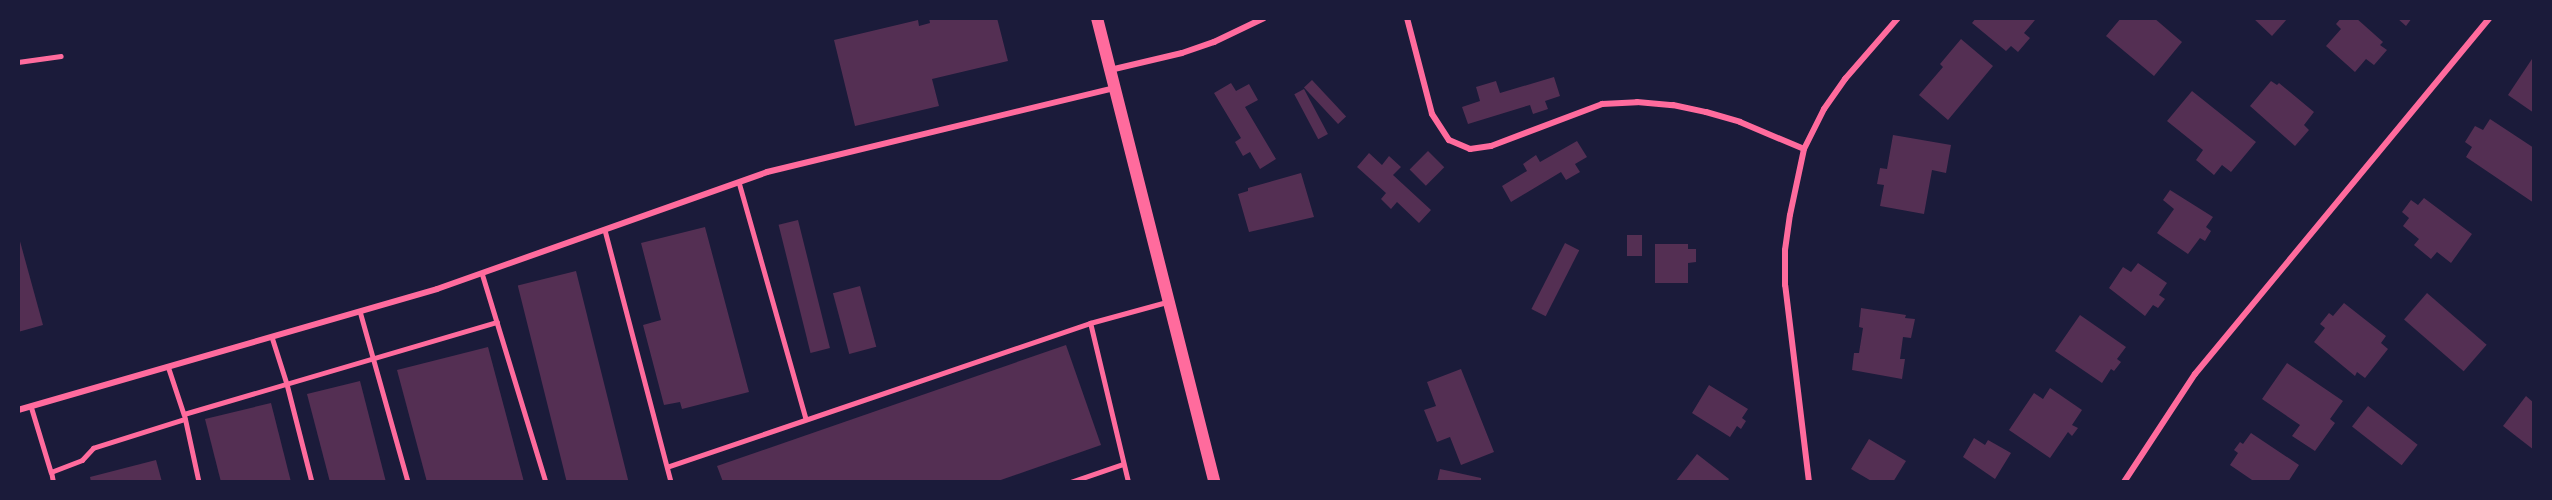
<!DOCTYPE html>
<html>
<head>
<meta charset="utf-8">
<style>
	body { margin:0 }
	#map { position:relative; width:2552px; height:500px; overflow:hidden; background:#1b1b3a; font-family:Mulish,sans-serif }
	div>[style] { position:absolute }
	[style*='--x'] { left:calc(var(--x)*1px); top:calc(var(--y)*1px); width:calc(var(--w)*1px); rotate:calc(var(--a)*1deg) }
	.building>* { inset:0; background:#542f53; transform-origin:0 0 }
	.service>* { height:4.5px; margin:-2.25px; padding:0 2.25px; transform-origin:2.25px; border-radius:2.25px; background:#ff6b9d }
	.minor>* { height:6px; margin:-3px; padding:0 3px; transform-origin:3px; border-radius:3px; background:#ff6b9d }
	.secondary>* { height:12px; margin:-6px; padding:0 6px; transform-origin:6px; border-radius:6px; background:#ff6b9d }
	span { translate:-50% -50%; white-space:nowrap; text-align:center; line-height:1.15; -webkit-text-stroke:6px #1b1b3a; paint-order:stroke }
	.frame { position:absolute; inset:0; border:20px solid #1b1b3a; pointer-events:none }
</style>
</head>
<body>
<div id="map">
	<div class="building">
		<i style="clip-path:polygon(929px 18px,997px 18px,1008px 61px,932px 79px,939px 106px,855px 126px,834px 40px,918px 20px,919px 26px,930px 23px)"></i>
		<i style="clip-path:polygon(1976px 18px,2032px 18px,2035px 20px,2024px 33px,2030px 38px,2018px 52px,2011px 46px,2006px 51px,1972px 23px)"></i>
		<i style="clip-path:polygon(2121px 18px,2154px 18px,2182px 42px,2154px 76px,2106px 36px)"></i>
		<i style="clip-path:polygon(2253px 18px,2288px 18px,2272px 36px)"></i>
		<i style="clip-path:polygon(2341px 18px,2356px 18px,2383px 42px,2380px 45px,2387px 50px,2374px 65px,2366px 59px,2355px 72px,2326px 46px,2341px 29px,2336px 24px)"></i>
		<i style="clip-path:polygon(2397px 18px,2412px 18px,2406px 26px)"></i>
		<i style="clip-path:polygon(1961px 39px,1993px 66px,1948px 120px,1919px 95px,1943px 67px,1940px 64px)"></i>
		<i style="clip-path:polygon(2534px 56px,2534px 113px,2508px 95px)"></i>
		<i style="clip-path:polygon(1554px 77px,1560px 96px,1545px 101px,1548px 109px,1533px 114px,1530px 105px,1468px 124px,1462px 107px,1480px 101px,1476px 87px,1496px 81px,1500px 93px)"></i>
		<i style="left:1312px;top:80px;width:50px;height:11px;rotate:47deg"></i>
		<i style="clip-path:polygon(2271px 81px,2277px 85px,2279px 83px,2314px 112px,2304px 125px,2309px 130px,2295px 146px,2250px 106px)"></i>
		<i style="clip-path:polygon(1231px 83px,1236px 91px,1249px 84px,1258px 100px,1245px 107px,1276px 159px,1260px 169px,1250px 152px,1243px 156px,1235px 142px,1241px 138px,1214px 93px)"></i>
		<i style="left:1304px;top:89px;width:51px;height:11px;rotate:62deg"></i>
		<i style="clip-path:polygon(2192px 91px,2256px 142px,2231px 172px,2222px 165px,2214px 175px,2196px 160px,2203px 150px,2167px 121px)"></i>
		<i style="clip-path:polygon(2490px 119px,2534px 148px,2534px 203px,2466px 157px,2472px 147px,2465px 142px,2475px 126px,2483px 130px)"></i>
		<i style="clip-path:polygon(1893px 135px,1951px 145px,1946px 173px,1932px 170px,1924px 214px,1880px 206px,1884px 185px,1877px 184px,1880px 168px,1887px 169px)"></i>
		<i style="clip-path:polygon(1577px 141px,1587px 157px,1575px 164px,1580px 172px,1566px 180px,1561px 172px,1511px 202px,1502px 186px,1527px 171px,1523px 164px,1536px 155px,1540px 162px)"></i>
		<i style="left:1428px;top:151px;width:23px;height:26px;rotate:45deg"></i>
		<i style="clip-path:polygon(1369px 153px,1382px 165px,1389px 156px,1401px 167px,1393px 175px,1431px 210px,1419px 223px,1397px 202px,1391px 209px,1381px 199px,1386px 193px,1357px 167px)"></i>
		<i style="clip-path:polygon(1301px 173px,1314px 217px,1249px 232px,1238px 194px,1248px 191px,1248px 188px)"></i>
		<i style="clip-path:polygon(2170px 190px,2213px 217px,2206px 227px,2211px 231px,2205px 241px,2200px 238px,2188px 254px,2157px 233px,2174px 209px,2163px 200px)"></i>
		<i style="clip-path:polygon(2424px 198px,2472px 234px,2451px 263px,2437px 252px,2431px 259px,2414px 245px,2419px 239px,2403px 226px,2409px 218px,2402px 212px,2411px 200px,2418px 205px)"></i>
		<i style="left:798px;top:220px;width:132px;height:20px;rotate:76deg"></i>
		<i style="clip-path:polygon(705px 227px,749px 392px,682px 409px,680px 402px,664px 405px,643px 325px,661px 320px,641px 243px)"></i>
		<i style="clip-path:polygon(18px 234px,43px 325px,18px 332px)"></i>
		<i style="left:1627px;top:235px;width:15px;height:21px"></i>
		<i style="left:1565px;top:243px;width:16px;height:74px;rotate:27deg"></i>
		<i style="clip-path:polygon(1655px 244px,1688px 244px,1688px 249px,1696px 249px,1696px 262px,1688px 263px,1688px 283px,1655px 283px)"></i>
		<i style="clip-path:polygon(2138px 263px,2167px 283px,2159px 295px,2165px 299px,2158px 308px,2153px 305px,2145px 316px,2109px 288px,2123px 267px,2131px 272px)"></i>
		<i style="left:576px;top:271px;width:218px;height:60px;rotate:76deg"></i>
		<i style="left:860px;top:286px;width:63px;height:28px;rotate:75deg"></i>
		<i style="left:2427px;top:293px;width:79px;height:35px;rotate:41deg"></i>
		<i style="clip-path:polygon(2344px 303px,2386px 336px,2381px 343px,2388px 349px,2365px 378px,2357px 372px,2355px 376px,2314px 342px,2325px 328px,2320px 324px,2329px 313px,2333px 316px)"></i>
		<i style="clip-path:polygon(1861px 308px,1906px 315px,1905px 318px,1915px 319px,1911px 338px,1903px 337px,1900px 359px,1905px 359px,1902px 379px,1852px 370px,1854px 353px,1859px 353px,1863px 328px,1859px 327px)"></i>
		<i style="clip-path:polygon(2080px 315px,2126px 347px,2117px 359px,2121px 362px,2114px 371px,2111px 369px,2102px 383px,2055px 351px)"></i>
		<i style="clip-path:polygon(1066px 345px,1101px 445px,995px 482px,723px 482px,717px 466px)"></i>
		<i style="clip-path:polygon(488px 347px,524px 482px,427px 482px,397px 370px)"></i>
		<i style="clip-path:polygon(2287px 363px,2343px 401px,2330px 419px,2335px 423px,2315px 451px,2292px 436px,2300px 425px,2262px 399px)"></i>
		<i style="clip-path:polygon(1461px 369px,1494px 452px,1461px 465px,1450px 437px,1437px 442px,1424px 410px,1436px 406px,1427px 382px)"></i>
		<i style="clip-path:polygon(360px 381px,386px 482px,330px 482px,307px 394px)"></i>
		<i style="clip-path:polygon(1709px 385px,1748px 409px,1742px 418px,1746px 421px,1741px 429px,1737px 426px,1730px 437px,1692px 413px)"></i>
		<i style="clip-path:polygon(2050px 388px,2082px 410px,2072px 425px,2078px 428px,2072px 436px,2068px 432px,2050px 458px,2009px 430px,2034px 393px,2043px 399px)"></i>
		<i style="clip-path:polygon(2526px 396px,2534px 403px,2534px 450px,2503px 426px)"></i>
		<i style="clip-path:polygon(271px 403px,291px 482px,221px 482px,205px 419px)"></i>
		<i style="left:2368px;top:406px;width:63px;height:26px;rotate:38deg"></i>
		<i style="clip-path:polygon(2251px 433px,2299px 465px,2288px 482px,2255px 482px,2230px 465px,2238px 453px,2234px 450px,2240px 442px,2243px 444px)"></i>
		<i style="clip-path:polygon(1974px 438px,1985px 445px,1988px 440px,2011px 453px,1995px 479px,1963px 457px)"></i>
		<i style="clip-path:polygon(1869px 439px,1906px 461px,1893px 482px,1873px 482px,1851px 469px)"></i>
		<i style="clip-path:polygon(1697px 454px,1729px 479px,1727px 482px,1675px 482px)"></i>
		<i style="clip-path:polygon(156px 460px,162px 482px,91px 482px,90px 477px)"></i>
		<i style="clip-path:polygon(1440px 469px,1481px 478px,1481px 482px,1437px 482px)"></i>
	</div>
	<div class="service">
		<i style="--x:18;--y:62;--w:43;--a:-7.9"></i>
		<i style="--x:739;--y:182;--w:246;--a:74.2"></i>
		<i style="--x:605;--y:230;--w:260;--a:75.3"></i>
		<i style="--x:482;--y:273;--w:219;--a:73"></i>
		<i style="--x:360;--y:311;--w:178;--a:74.3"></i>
		<i style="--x:272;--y:337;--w:49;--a:72.3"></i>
		<i style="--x:287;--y:384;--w:101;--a:75.7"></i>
		<i style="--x:168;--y:366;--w:51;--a:71.6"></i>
		<i style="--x:184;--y:414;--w:326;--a:-16.4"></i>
		<i style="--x:31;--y:406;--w:69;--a:73.1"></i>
		<i style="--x:185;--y:417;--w:66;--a:77.8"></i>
		<i style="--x:667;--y:467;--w:447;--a:-18.8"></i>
		<i style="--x:53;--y:482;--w:10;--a:-101"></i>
		<i style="--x:51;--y:472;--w:33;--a:-21"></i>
		<i style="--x:82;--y:460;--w:16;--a:-47"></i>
		<i style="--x:93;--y:448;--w:96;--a:-17.5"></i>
		<i style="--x:1071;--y:482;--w:55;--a:-19.1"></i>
		<i style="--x:1128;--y:482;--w:163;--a:-103.4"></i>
		<i style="--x:1090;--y:323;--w:80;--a:-15.3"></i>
	</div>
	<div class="minor">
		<i style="--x:1407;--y:18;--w:99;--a:75.4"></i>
		<i style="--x:1432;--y:114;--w:31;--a:57"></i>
		<i style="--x:1449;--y:140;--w:23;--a:23"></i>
		<i style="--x:1470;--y:149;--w:21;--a:-8"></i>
		<i style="--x:1491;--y:146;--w:119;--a:-20.7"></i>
		<i style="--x:1602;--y:104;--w:35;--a:-3"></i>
		<i style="--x:1637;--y:102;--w:36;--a:5"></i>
		<i style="--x:1673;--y:105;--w:34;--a:12"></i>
		<i style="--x:1706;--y:112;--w:35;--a:16"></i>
		<i style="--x:1740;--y:122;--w:69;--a:22.9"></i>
		<i style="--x:1110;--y:70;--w:74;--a:-13.3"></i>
		<i style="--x:1182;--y:53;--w:34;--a:-19"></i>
		<i style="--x:1214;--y:42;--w:55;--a:-25.6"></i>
		<i style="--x:18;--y:410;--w:436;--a:-16.1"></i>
		<i style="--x:437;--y:289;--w:350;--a:-19.5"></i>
		<i style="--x:767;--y:172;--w:357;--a:-13.6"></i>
		<i style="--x:1809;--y:482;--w:198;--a:-96.9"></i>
		<i style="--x:1785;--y:285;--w:35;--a:-90"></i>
		<i style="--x:1785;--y:250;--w:35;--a:-82"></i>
		<i style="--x:1790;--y:215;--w:67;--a:-78"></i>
		<i style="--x:1804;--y:149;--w:45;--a:-63.4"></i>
		<i style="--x:1824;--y:109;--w:37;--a:-55"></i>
		<i style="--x:1845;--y:79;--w:81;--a:-49"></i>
		<i style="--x:2124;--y:482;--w:129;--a:-56.7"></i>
		<i style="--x:2195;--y:374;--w:462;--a:-50.4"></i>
	</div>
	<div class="secondary">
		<i style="--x:1097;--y:18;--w:479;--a:75.8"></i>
	</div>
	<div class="frame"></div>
</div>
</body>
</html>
